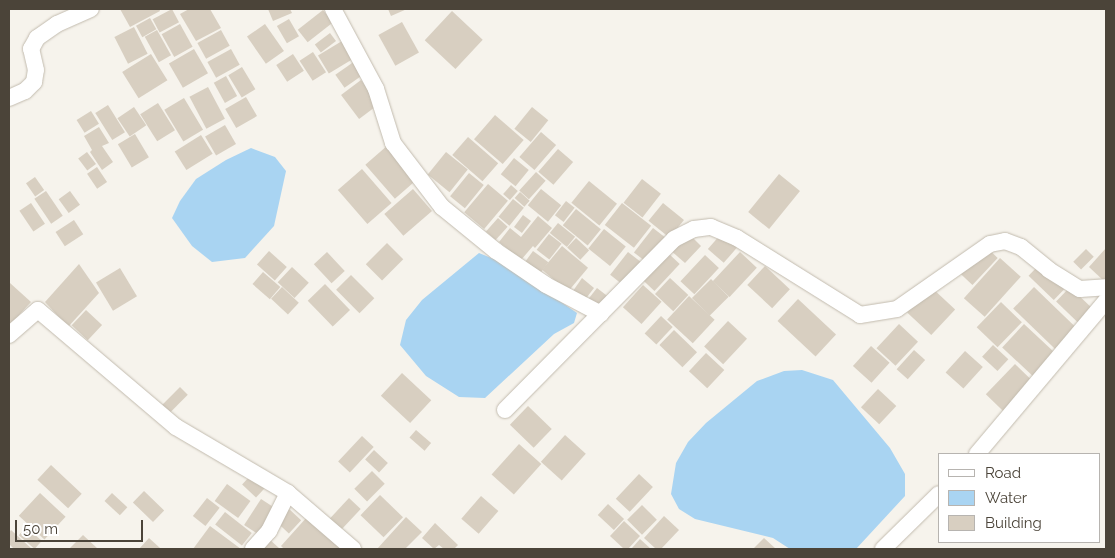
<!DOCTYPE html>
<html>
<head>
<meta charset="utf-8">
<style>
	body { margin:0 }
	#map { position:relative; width:1115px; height:558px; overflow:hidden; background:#f6f3ec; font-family:Raleway,sans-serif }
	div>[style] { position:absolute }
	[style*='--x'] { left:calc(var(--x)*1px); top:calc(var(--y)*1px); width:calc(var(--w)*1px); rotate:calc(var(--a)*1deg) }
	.water>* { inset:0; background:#a9d4f2 }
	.building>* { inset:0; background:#d8cfc1; transform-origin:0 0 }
	.roads { filter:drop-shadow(0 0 1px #c2bbae) drop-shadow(0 0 1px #c2bbae) }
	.minor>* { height:16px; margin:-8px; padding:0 8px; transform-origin:8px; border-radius:8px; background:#fff }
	span { translate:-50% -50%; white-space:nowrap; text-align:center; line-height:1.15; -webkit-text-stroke:4px #fff; paint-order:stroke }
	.frame { position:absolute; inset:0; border:10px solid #4b4439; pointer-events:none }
	.legend { position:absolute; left:938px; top:453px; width:162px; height:90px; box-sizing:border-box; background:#fff; border:1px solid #b7b4b0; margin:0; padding:6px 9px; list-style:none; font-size:15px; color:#4b4439 }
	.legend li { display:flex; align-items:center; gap:10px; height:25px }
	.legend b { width:25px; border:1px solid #b7b4b0 }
	.scale { position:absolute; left:15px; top:520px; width:128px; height:22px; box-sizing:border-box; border:2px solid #4b4439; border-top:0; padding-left:6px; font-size:15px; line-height:18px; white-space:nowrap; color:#4b4439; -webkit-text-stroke:4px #fff; paint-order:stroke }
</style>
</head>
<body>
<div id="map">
	<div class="water">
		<i style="clip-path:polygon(251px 148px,275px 157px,286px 171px,274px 226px,245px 258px,212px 262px,192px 246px,172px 218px,180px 201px,196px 179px,226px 160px)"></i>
		<i style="clip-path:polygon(479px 253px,506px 264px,577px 313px,574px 323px,554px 334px,485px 398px,459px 397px,426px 376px,400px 345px,406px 320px,422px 300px)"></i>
		<i style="clip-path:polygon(802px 370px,833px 380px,890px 448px,905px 474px,905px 496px,856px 549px,790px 549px,773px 538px,695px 519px,679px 509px,671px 494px,676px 463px,688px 442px,706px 423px,757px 381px,784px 371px)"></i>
	</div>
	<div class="building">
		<i style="clip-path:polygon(120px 9px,159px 9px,160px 11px,130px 27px)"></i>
		<i style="left:172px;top:9px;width:15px;height:22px;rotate:62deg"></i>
		<i style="clip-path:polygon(189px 9px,210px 9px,221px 28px,196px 41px,180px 14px)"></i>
		<i style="clip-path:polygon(268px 9px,290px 9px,292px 13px,273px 21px)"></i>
		<i style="clip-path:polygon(388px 9px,407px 9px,391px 16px)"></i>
		<i style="left:323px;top:10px;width:16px;height:32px;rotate:52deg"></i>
		<i style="left:452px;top:11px;width:42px;height:40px;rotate:43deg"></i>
		<i style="left:150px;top:18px;width:13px;height:16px;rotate:61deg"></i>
		<i style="left:289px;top:19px;width:20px;height:14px;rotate:60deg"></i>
		<i style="left:402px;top:22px;width:35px;height:27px;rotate:61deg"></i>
		<i style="left:180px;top:24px;width:26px;height:21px;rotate:61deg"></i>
		<i style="left:265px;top:24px;width:33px;height:22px;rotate:55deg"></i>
		<i style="left:134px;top:27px;width:30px;height:22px;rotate:63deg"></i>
		<i style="left:157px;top:30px;width:29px;height:14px;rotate:61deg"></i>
		<i style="left:221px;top:30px;width:18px;height:27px;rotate:61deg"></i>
		<i style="left:330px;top:33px;width:10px;height:19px;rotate:53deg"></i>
		<i style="left:342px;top:41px;width:21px;height:28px;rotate:59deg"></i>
		<i style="left:194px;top:49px;width:28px;height:29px;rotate:60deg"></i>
		<i style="left:231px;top:49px;width:18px;height:27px;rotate:61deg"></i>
		<i style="left:313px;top:52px;width:24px;height:16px;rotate:57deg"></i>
		<i style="left:151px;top:54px;width:31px;height:34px;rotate:58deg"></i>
		<i style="left:293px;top:54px;width:20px;height:20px;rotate:57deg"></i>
		<i style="left:355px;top:61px;width:16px;height:24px;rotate:55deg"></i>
		<i style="left:242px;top:67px;width:26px;height:16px;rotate:59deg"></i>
		<i style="left:226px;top:76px;width:23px;height:14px;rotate:61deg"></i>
		<i style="left:361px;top:80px;width:30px;height:25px;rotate:53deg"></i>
		<i style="left:208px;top:87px;width:36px;height:21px;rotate:62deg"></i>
		<i style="left:246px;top:97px;width:22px;height:24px;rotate:60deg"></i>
		<i style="left:184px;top:98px;width:37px;height:23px;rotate:59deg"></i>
		<i style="left:158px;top:103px;width:32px;height:21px;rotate:58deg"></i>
		<i style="left:108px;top:105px;width:32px;height:15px;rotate:58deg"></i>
		<i style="left:134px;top:107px;width:22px;height:20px;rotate:56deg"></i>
		<i style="left:532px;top:107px;width:21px;height:28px;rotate:39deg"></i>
		<i style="left:91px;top:111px;width:15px;height:17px;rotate:58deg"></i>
		<i style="left:495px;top:115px;width:38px;height:32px;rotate:41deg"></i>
		<i style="left:225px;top:125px;width:22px;height:23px;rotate:60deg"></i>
		<i style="clip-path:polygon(99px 127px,109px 143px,102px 146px,113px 162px,102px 170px,90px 152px,92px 150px,84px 136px)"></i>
		<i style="left:541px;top:132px;width:20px;height:33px;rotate:41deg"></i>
		<i style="left:135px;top:134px;width:27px;height:20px;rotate:59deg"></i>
		<i style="left:201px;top:135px;width:22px;height:31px;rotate:58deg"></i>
		<i style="left:468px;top:137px;width:40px;height:24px;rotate:41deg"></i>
		<i style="left:388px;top:145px;width:45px;height:30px;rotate:49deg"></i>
		<i style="left:558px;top:149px;width:20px;height:30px;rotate:41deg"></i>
		<i style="left:87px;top:152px;width:15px;height:11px;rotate:53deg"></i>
		<i style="left:446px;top:152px;width:28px;height:29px;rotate:39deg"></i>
		<i style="left:514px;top:158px;width:19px;height:21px;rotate:39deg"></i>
		<i style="left:97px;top:167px;width:18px;height:12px;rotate:56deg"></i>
		<i style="left:362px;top:169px;width:45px;height:32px;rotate:49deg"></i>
		<i style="left:536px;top:172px;width:13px;height:25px;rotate:42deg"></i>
		<i style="left:469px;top:173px;width:19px;height:30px;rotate:39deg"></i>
		<i style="left:779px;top:174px;width:27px;height:49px;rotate:39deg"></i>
		<i style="left:35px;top:177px;width:16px;height:11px;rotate:55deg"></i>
		<i style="left:642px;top:179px;width:24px;height:30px;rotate:38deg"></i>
		<i style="left:589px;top:181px;width:36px;height:28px;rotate:39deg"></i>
		<i style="left:488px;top:184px;width:26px;height:37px;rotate:40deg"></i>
		<i style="left:511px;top:185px;width:9px;height:12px;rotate:41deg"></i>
		<i style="left:413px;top:189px;width:29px;height:38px;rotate:49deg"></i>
		<i style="left:541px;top:189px;width:26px;height:21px;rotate:39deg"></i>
		<i style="left:46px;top:191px;width:30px;height:14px;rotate:56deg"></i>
		<i style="left:70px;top:191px;width:17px;height:14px;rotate:54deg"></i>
		<i style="left:520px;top:192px;width:13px;height:8px;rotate:42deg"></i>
		<i style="left:513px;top:199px;width:14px;height:23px;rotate:39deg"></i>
		<i style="left:566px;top:201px;width:11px;height:18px;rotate:38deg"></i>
		<i style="left:31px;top:203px;width:25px;height:14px;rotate:56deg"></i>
		<i style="left:622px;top:203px;width:37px;height:28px;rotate:38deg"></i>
		<i style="left:663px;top:203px;width:27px;height:23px;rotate:39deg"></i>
		<i style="left:576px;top:209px;width:32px;height:21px;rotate:39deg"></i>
		<i style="left:523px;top:215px;width:10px;height:15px;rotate:37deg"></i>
		<i style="clip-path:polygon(538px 216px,552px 228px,535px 248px,533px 246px,521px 260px,499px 242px,510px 228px,521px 237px)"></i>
		<i style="left:498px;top:218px;width:13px;height:18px;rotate:42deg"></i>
		<i style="left:74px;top:220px;width:17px;height:22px;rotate:57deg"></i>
		<i style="left:558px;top:223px;width:22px;height:13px;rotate:39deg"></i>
		<i style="left:653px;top:228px;width:16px;height:31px;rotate:38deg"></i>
		<i style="left:604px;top:229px;width:28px;height:25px;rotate:39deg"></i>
		<i style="clip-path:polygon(688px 233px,701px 246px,685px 263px,669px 249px)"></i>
		<i style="left:549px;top:234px;width:16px;height:20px;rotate:38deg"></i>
		<i style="left:721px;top:234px;width:21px;height:20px;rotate:41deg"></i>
		<i style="left:576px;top:238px;width:18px;height:13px;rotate:43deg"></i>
		<i style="left:387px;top:243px;width:23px;height:30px;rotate:45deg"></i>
		<i style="left:562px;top:246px;width:34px;height:31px;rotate:40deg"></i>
		<i style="left:986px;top:247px;width:16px;height:37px;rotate:43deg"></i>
		<i style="clip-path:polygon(1106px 248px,1106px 280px,1105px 282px,1089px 267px)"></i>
		<i style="left:1086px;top:249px;width:11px;height:18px;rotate:45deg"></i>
		<i style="left:269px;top:251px;width:24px;height:18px;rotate:42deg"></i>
		<i style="left:533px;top:251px;width:19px;height:13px;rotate:36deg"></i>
		<i style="left:327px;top:252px;width:26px;height:18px;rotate:47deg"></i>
		<i style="left:628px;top:252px;width:18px;height:29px;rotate:38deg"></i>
		<i style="left:740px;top:252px;width:23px;height:40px;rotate:43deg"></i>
		<i style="left:668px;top:253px;width:16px;height:37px;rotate:43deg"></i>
		<i style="left:705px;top:255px;width:19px;height:36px;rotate:43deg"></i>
		<i style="left:1000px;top:258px;width:28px;height:54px;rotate:42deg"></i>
		<i style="clip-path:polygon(79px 264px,99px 293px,68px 327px,45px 302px)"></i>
		<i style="left:1039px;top:265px;width:35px;height:15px;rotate:44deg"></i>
		<i style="left:765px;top:266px;width:34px;height:26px;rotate:43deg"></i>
		<i style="left:292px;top:267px;width:23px;height:21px;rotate:43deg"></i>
		<i style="left:120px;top:268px;width:33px;height:28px;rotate:59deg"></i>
		<i style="left:263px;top:272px;width:23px;height:16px;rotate:41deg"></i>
		<i style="left:351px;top:275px;width:33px;height:21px;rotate:45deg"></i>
		<i style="clip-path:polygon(582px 278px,594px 288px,584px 301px,573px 291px)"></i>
		<i style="left:670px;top:278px;width:25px;height:22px;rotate:43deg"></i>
		<i style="left:711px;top:279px;width:25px;height:27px;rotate:45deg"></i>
		<i style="clip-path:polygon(10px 283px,31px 302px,9px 326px,9px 284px)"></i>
		<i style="left:325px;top:284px;width:36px;height:24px;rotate:46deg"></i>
		<i style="left:643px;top:285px;width:25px;height:30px;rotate:42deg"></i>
		<i style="left:282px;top:287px;width:23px;height:16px;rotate:43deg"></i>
		<i style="left:931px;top:287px;width:33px;height:35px;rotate:43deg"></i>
		<i style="left:1034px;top:287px;width:58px;height:30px;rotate:44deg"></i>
		<i style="left:1070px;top:287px;width:30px;height:20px;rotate:44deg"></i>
		<i style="left:597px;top:288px;width:16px;height:16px;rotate:38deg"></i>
		<i style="left:689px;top:296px;width:35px;height:32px;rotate:43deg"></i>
		<i style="left:798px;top:299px;width:52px;height:30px;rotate:43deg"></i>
		<i style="left:1001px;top:302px;width:29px;height:35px;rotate:44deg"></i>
		<i style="left:86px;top:310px;width:22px;height:21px;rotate:43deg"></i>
		<i style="left:661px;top:316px;width:16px;height:24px;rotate:43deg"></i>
		<i style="left:728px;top:321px;width:26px;height:35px;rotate:43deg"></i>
		<i style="left:899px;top:324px;width:26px;height:33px;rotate:43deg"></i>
		<i style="left:1024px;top:324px;width:44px;height:32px;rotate:43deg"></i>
		<i style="left:674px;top:330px;width:32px;height:21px;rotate:44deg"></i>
		<i style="left:993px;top:345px;width:21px;height:16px;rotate:43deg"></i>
		<i style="left:871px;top:346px;width:25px;height:27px;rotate:42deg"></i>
		<i style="left:914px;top:350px;width:15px;height:26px;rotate:42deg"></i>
		<i style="left:965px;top:351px;width:24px;height:29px;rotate:42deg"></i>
		<i style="left:706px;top:353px;width:25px;height:25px;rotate:43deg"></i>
		<i style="left:1015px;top:364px;width:28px;height:42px;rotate:44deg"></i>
		<i style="left:402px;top:373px;width:40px;height:31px;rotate:43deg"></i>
		<i style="left:180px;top:387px;width:11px;height:26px;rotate:45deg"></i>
		<i style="left:878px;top:389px;width:25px;height:25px;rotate:43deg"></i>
		<i style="left:528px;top:406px;width:33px;height:26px;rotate:44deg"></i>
		<i style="left:416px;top:430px;width:20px;height:10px;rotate:41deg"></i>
		<i style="left:565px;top:435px;width:28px;height:36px;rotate:42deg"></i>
		<i style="left:362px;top:436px;width:16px;height:35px;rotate:43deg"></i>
		<i style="left:519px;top:444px;width:30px;height:41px;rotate:42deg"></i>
		<i style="left:374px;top:450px;width:19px;height:13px;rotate:43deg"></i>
		<i style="left:51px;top:465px;width:42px;height:20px;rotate:43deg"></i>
		<i style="left:372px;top:471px;width:18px;height:25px;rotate:45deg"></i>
		<i style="left:639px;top:474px;width:19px;height:34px;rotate:43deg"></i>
		<i style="left:251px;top:475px;width:19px;height:13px;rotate:43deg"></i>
		<i style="left:227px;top:484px;width:29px;height:21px;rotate:36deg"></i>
		<i style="left:144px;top:491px;width:28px;height:16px;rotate:44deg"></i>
		<i style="left:40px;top:493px;width:35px;height:31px;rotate:43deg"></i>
		<i style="left:112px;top:493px;width:21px;height:11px;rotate:43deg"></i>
		<i style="left:380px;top:495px;width:32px;height:28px;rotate:44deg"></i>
		<i style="left:481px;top:496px;width:23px;height:30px;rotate:41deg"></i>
		<i style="left:207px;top:498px;width:16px;height:23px;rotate:38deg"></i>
		<i style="left:349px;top:498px;width:16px;height:33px;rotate:43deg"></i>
		<i style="left:261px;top:499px;width:17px;height:31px;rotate:33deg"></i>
		<i style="left:608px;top:504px;width:22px;height:15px;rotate:43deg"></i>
		<i style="left:642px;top:505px;width:21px;height:21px;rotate:45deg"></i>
		<i style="left:288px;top:508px;width:18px;height:18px;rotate:43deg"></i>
		<i style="left:225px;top:512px;width:34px;height:16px;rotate:38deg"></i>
		<i style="clip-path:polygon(664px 516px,679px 530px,661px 549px,656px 549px,644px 538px)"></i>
		<i style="clip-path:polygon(307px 517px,343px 549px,284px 549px,281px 546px)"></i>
		<i style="clip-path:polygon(406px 517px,422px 532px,405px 549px,377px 549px)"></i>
		<i style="clip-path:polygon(624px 521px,640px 536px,628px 549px,624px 549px,610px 536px)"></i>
		<i style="clip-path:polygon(435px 523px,458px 545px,454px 549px,444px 549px,439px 545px,434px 549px,422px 538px)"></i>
		<i style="clip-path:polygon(210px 526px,241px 549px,193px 549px)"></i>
		<i style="left:26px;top:527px;width:21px;height:11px;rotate:41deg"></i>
		<i style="clip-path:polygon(11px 530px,32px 549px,14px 549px,9px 544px,9px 533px)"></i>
		<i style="clip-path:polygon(83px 535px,98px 549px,70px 548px)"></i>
		<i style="clip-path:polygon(149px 538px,160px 548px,159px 549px,139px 549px)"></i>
		<i style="clip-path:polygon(764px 538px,776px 549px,753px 549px)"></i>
		<i style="clip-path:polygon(269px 539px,279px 548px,259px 549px)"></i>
		<i style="clip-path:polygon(640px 539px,651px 549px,632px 548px)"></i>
	</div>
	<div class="roads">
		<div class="minor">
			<i style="--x:333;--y:9;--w:91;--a:61.7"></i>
			<i style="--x:376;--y:89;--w:57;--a:72.5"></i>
			<i style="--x:393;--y:143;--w:81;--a:52.6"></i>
			<i style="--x:442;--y:207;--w:70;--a:39.2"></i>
			<i style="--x:496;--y:251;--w:60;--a:34.2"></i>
			<i style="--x:546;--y:285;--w:62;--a:27.8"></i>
			<i style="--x:9;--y:98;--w:17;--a:-24"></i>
			<i style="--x:25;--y:91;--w:13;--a:-45"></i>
			<i style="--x:34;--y:82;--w:12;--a:-81"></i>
			<i style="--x:36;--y:70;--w:22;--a:-103"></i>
			<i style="--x:31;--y:49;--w:13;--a:-61"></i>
			<i style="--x:37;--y:38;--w:24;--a:-35"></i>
			<i style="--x:57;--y:24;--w:37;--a:-24"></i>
			<i style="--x:9;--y:335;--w:38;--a:-41"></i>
			<i style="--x:38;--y:310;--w:181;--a:40.3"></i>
			<i style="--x:176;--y:427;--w:130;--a:30.5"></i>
			<i style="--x:288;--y:493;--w:42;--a:116.6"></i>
			<i style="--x:269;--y:531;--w:24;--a:132"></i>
			<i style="--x:505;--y:410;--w:240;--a:-45.3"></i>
			<i style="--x:674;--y:239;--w:22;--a:-27"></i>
			<i style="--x:694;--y:229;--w:17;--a:-7"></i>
			<i style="--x:711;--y:227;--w:28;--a:23"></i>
			<i style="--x:737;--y:238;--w:145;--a:32"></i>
			<i style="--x:860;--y:315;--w:37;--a:-9"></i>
			<i style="--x:897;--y:309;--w:113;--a:-35"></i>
			<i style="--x:990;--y:244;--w:15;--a:-11"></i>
			<i style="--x:1005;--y:241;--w:17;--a:21"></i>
			<i style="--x:1021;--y:247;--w:36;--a:39"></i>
			<i style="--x:1049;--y:270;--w:36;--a:32"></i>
			<i style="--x:1080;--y:289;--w:26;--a:-4"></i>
			<i style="--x:977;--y:454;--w:200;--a:-49.9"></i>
			<i style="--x:288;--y:493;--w:86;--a:40.7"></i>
			<i style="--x:883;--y:549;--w:78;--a:-44.5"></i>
		</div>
	</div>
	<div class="frame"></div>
	<ul class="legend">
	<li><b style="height:6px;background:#fff"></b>Road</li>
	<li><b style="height:14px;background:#a9d4f2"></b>Water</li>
	<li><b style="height:14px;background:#d8cfc1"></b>Building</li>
	</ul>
	<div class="scale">50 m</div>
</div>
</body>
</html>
